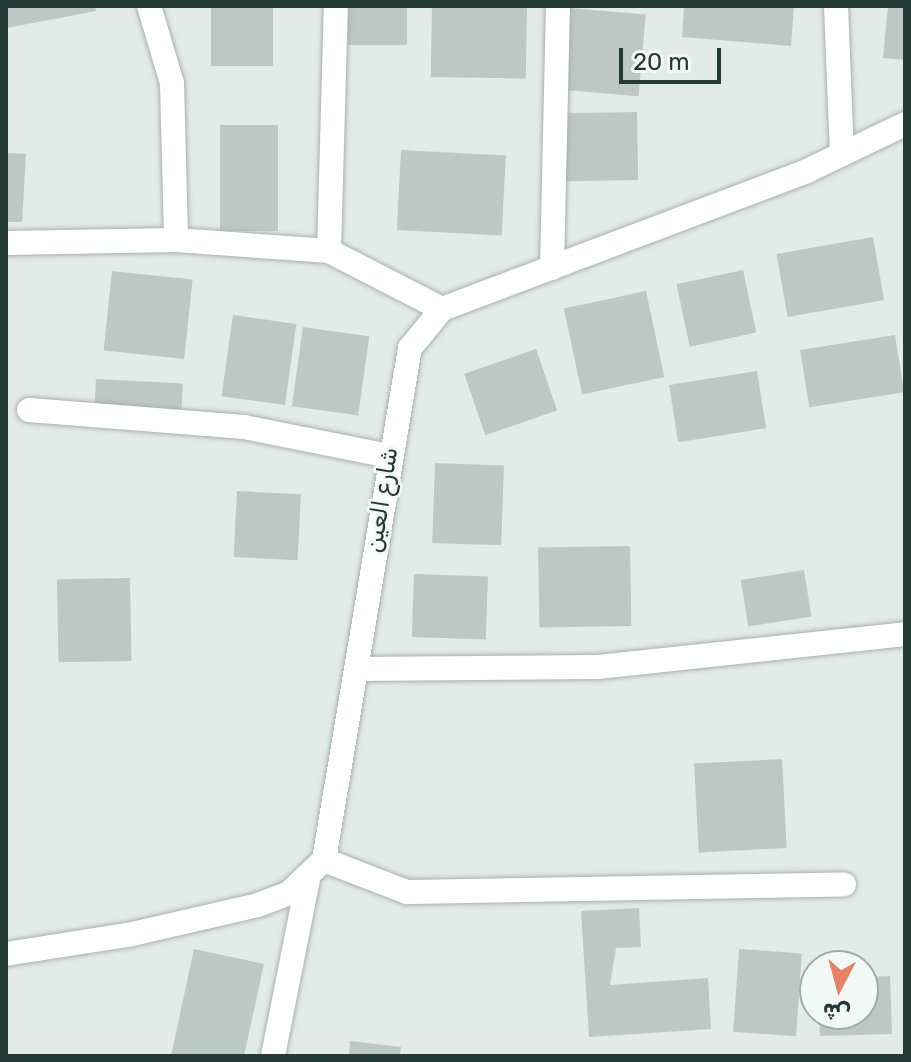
<!DOCTYPE html>
<html>
<head>
<meta charset="utf-8">
<style>
	body { margin:0 }
	#map { position:relative; width:911px; height:1062px; overflow:hidden; background:#e2ebe7; font-family:Rubik,"Noto Naskh Arabic",sans-serif }
	div>[style] { position:absolute }
	[style*='--x'] { left:calc(var(--x)*1px); top:calc(var(--y)*1px); width:calc(var(--w)*1px); rotate:calc(var(--a)*1deg) }
	.building>* { inset:0; background:#bbc8c3; transform-origin:0 0 }
	.roads { filter:drop-shadow(0 0 2px #a5b3ae) drop-shadow(0 0 2px #a5b3ae) }
	.minor>* { height:24px; margin:-12px; padding:0 12px; transform-origin:12px; border-radius:12px; background:#fff }
	span { translate:-50% -50%; white-space:nowrap; text-align:center; line-height:1.15; -webkit-text-stroke:6px #f2f8f5; paint-order:stroke }
	.street-label { font-size:24px; color:#233b34 }
	.frame { position:absolute; inset:0; border:8px solid #233b34; pointer-events:none }
	.north { position:absolute; left:799px; top:950px; width:80px; height:80px; box-sizing:border-box; background:#f2f8f5; border:2px solid #9faca8; border-radius:50%; rotate:186deg; font-size:22px; font-weight:700; line-height:32px; text-align:center; color:#233b34 }
	.north::after { content:''; display:block; margin:auto; width:28px; height:36px; background:#e68265; clip-path:polygon(50% 0,100% 100%,50% 72%,0 100%) }
	.scale { position:absolute; left:619px; top:48px; width:102px; height:36px; box-sizing:border-box; border:4px solid #233b34; border-top:0; padding-left:10px; font-size:24px; line-height:28px; white-space:nowrap; color:#233b34; -webkit-text-stroke:6px #f2f8f5; paint-order:stroke }
</style>
</head>
<body>
<div id="map">
	<div class="building">
		<i style="clip-path:polygon(6px 6px,95px 6px,96px 11px,6px 28px)"></i>
		<i style="left:211px;top:6px;width:62px;height:60px"></i>
		<i style="left:348px;top:6px;width:59px;height:39px"></i>
		<i style="left:432px;top:6px;width:95px;height:71px;rotate:1deg"></i>
		<i style="clip-path:polygon(684px 6px,794px 6px,791px 46px,682px 37px)"></i>
		<i style="clip-path:polygon(888px 6px,905px 6px,905px 60px,883px 58px)"></i>
		<i style="left:570px;top:8px;width:76px;height:82px;rotate:5deg"></i>
		<i style="left:637px;top:112px;width:68px;height:74px;rotate:89deg"></i>
		<i style="left:220px;top:125px;width:58px;height:106px"></i>
		<i style="left:401px;top:150px;width:105px;height:80px;rotate:3deg"></i>
		<i style="clip-path:polygon(6px 153px,26px 154px,22px 222px,6px 222px)"></i>
		<i style="left:873px;top:237px;width:64px;height:98px;rotate:80deg"></i>
		<i style="left:743px;top:270px;width:64px;height:68px;rotate:78deg"></i>
		<i style="left:112px;top:271px;width:81px;height:80px;rotate:6deg"></i>
		<i style="left:646px;top:291px;width:88px;height:84px;rotate:78deg"></i>
		<i style="left:233px;top:315px;width:64px;height:82px;rotate:8deg"></i>
		<i style="left:303px;top:327px;width:67px;height:80px;rotate:8deg"></i>
		<i style="left:895px;top:335px;width:58px;height:96px;rotate:81deg"></i>
		<i style="left:536px;top:349px;width:65px;height:76px;rotate:71deg"></i>
		<i style="left:757px;top:371px;width:58px;height:89px;rotate:81deg"></i>
		<i style="left:96px;top:379px;width:87px;height:26px;rotate:3deg"></i>
		<i style="left:435px;top:463px;width:69px;height:80px;rotate:2deg"></i>
		<i style="left:237px;top:491px;width:64px;height:66px;rotate:3deg"></i>
		<i style="left:630px;top:546px;width:80px;height:92px;rotate:89deg"></i>
		<i style="left:804px;top:570px;width:47px;height:64px;rotate:81deg"></i>
		<i style="left:414px;top:574px;width:74px;height:63px;rotate:2deg"></i>
		<i style="left:130px;top:578px;width:83px;height:73px;rotate:89deg"></i>
		<i style="left:782px;top:759px;width:89px;height:88px;rotate:87deg"></i>
		<i style="clip-path:polygon(639px 908px,641px 947px,616px 948px,610px 985px,708px 978px,711px 1029px,589px 1037px,581px 911px)"></i>
		<i style="clip-path:polygon(194px 949px,264px 964px,244px 1056px,171px 1056px)"></i>
		<i style="left:739px;top:949px;width:63px;height:83px;rotate:4deg"></i>
		<i style="clip-path:polygon(890px 976px,892px 1034px,820px 1036px,819px 1014px,863px 1014px,863px 977px)"></i>
		<i style="clip-path:polygon(350px 1041px,401px 1047px,400px 1056px,349px 1056px)"></i>
	</div>
	<div class="roads">
		<div class="minor">
			<i style="--x:149;--y:6;--w:80;--a:73.4"></i>
			<i style="--x:172;--y:83;--w:157;--a:88.5"></i>
			<i style="--x:836;--y:6;--w:148;--a:87.7"></i>
			<i style="--x:6;--y:243;--w:170;--a:-1"></i>
			<i style="--x:176;--y:240;--w:153;--a:4.1"></i>
			<i style="--x:329;--y:251;--w:127;--a:27.2"></i>
			<i style="--x:329;--y:251;--w:245;--a:-88.4"></i>
			<i style="--x:552;--y:268;--w:262;--a:-88.7"></i>
			<i style="--x:29;--y:410;--w:216;--a:4.5"></i>
			<i style="--x:244;--y:427;--w:148;--a:11.3"></i>
			<i style="--x:356;--y:669;--w:242;--a:-0.5"></i>
			<i style="--x:598;--y:667;--w:309;--a:-6.1"></i>
			<i style="--x:324;--y:860;--w:89;--a:21.1"></i>
			<i style="--x:407;--y:892;--w:437;--a:-1"></i>
			<i style="--x:6;--y:954;--w:123;--a:-8.9"></i>
			<i style="--x:128;--y:935;--w:133;--a:-13"></i>
			<i style="--x:258;--y:905;--w:33;--a:-21"></i>
			<i style="--x:289;--y:893;--w:48;--a:-43.3"></i>
			<i style="--x:324;--y:860;--w:519;--a:-80.47"></i>
			<i style="--x:410;--y:348;--w:50;--a:-50.6"></i>
			<i style="--x:442;--y:309;--w:390;--a:-20.7"></i>
			<i style="--x:807;--y:171;--w:109;--a:-25.6"></i>
			<i style="--x:273;--y:1056;--w:180;--a:-78.8"></i>
		</div>
	</div>
	<div class="street-label">
		<span style="left:382px;top:500px;rotate:-81deg">شارع العين</span>
	</div>
	<div class="frame"></div>
	<div class="north">ش</div>
	<div class="scale">20 m</div>
</div>
</body>
</html>
